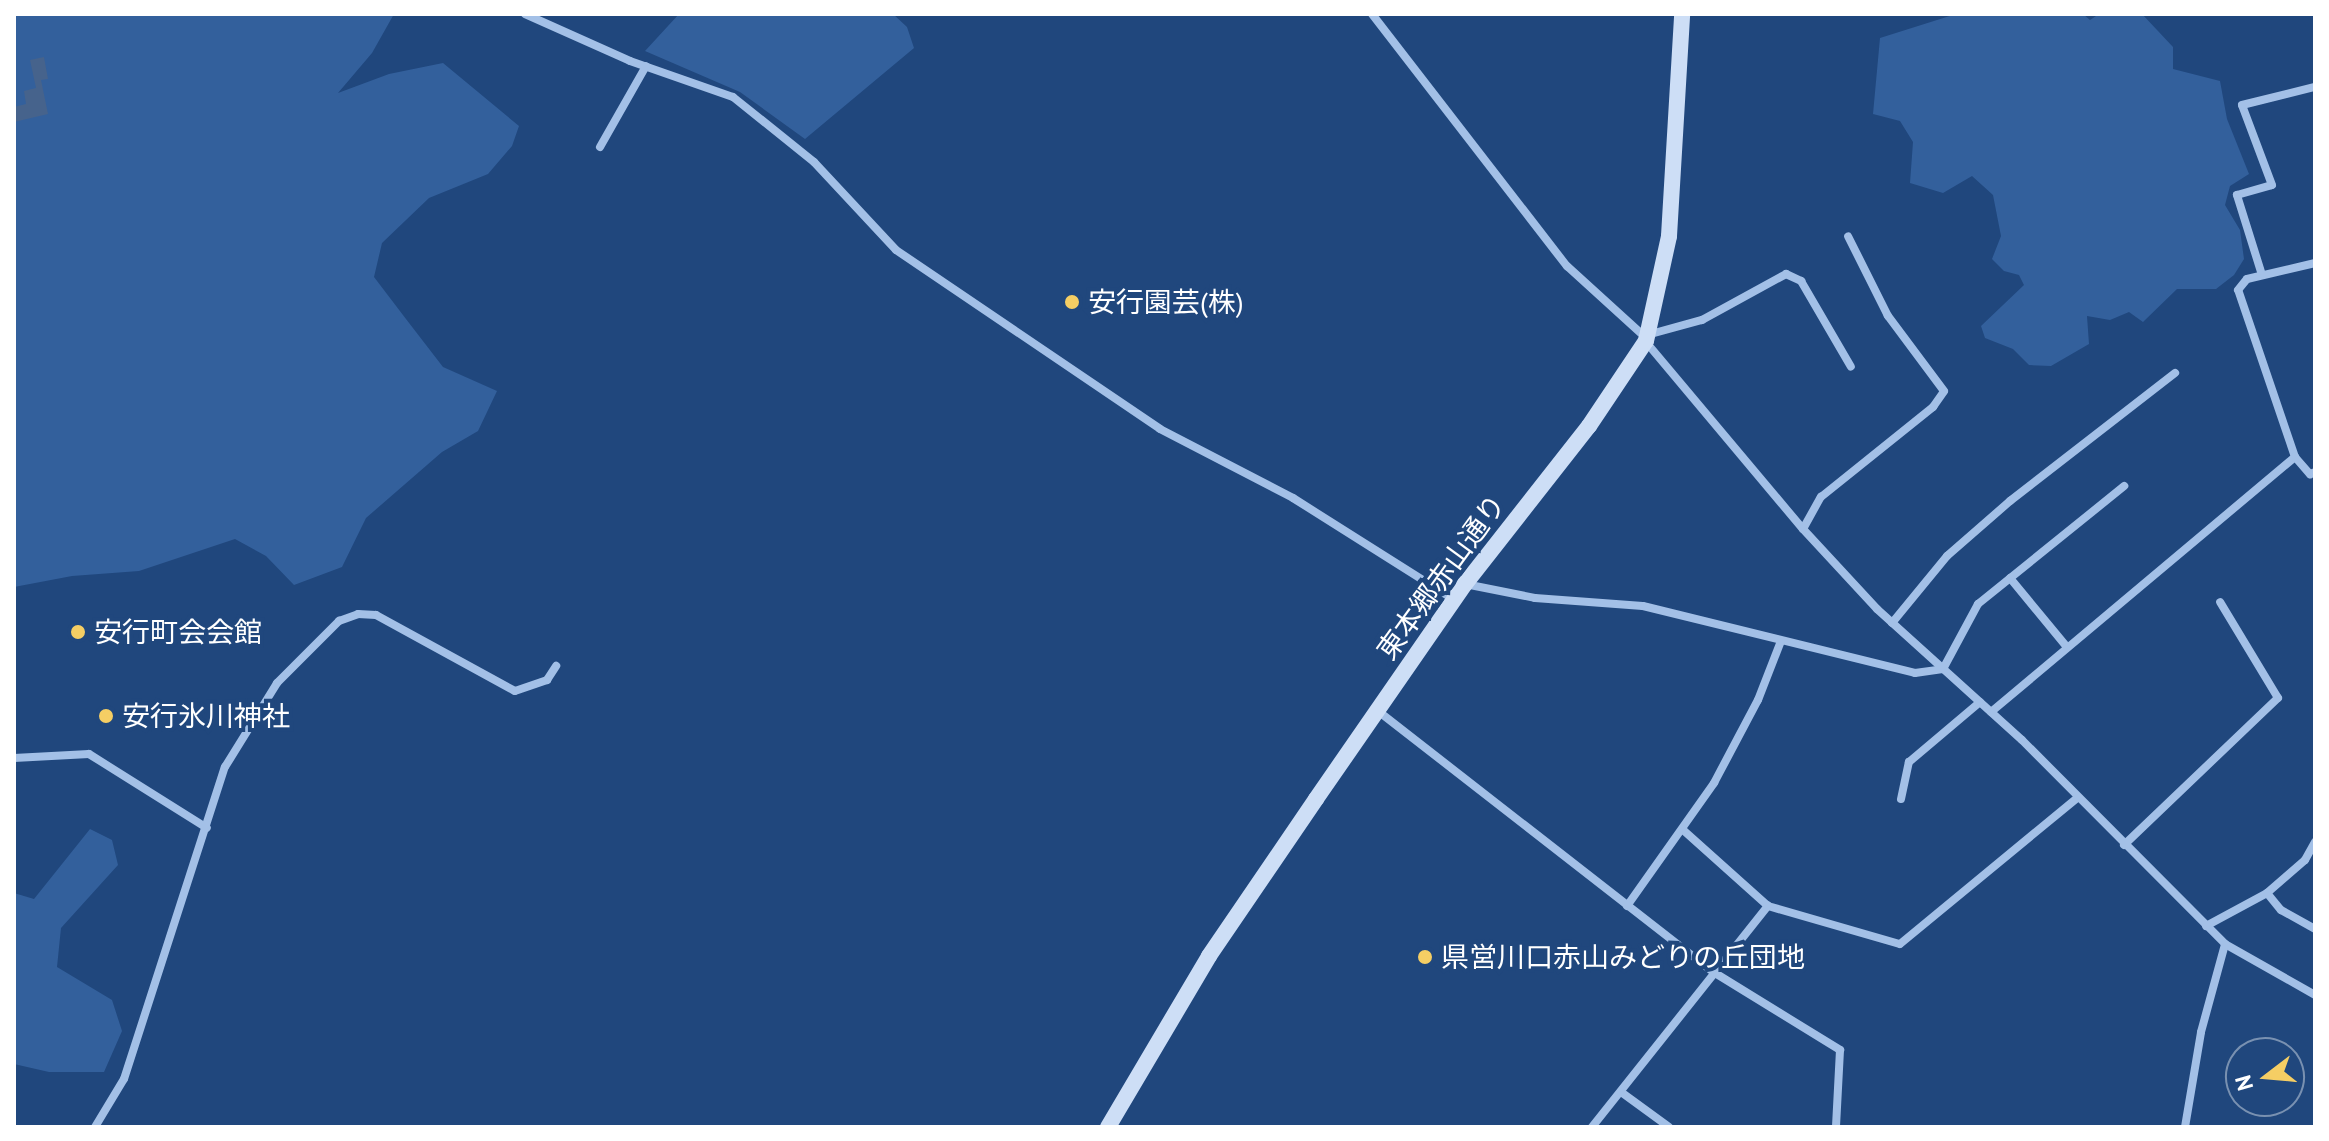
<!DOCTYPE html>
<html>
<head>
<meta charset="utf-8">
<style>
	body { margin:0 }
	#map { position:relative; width:2329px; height:1141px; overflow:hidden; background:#20477d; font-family:"PT Sans","Noto Sans JP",sans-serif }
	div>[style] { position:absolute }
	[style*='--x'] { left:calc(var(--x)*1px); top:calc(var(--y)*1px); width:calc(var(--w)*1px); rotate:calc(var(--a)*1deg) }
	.green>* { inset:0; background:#33609c }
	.water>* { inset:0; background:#46638c }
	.street>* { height:8px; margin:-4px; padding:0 4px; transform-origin:4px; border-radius:4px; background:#a3c0e7 }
	.secondary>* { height:16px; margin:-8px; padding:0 8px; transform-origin:8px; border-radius:8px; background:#cddef6 }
	.dots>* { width:22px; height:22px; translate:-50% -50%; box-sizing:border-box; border:4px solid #20477d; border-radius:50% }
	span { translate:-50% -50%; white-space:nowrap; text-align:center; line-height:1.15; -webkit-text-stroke:8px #20477d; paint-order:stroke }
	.poi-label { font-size:28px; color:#fff }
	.left { translate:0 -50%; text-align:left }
	.street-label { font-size:28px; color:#fff }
	.frame { position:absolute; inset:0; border:16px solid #fff; pointer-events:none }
	.north { position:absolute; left:2225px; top:1037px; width:80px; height:80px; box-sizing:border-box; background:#20477d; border:2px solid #7991b1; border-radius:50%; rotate:254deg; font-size:22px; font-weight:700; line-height:32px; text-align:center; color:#fff }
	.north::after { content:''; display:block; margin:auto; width:28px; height:36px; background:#f5ce64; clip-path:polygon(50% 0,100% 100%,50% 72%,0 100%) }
</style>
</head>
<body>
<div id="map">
	<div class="green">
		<i style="clip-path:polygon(14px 14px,394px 14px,372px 53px,338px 93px,389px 74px,443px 63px,519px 126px,512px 146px,488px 174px,429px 198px,382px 243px,374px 277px,406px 319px,443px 367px,497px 391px,478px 431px,442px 452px,366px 518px,342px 567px,294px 585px,266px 556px,235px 539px,139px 571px,72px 576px,14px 587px)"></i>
		<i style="clip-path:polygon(679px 14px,893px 14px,907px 27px,914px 48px,805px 139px,740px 92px,645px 51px)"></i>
		<i style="clip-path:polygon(1956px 14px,2083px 14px,2090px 20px,2099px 14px,2142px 14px,2173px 47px,2173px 69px,2220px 81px,2227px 119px,2249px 174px,2230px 186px,2225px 205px,2240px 230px,2244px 259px,2234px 275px,2216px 289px,2177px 289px,2143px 322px,2129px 312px,2110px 320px,2087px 316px,2089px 344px,2051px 366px,2029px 365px,2013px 349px,1985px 338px,1981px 326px,2024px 285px,2019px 275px,2004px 271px,1992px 259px,2001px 236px,1993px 195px,1972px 176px,1943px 193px,1910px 183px,1913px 142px,1900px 121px,1873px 114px,1880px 38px)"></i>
		<i style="clip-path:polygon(90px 829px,112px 840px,118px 865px,61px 928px,57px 967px,112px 1000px,122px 1031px,104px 1072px,49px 1072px,14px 1064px,14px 893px,34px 899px)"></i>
	</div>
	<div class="water">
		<i style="clip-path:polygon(44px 57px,48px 79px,41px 80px,48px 114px,14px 122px,14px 107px,26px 104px,24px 91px,36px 88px,30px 60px)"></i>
	</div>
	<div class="street">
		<i style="--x:525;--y:14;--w:115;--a:24.1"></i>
		<i style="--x:630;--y:61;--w:109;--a:19.3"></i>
		<i style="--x:733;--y:97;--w:104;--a:38.7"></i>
		<i style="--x:814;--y:162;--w:120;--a:47"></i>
		<i style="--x:896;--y:250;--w:319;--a:34.1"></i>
		<i style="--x:1160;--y:429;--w:150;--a:27.4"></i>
		<i style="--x:1293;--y:498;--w:189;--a:32.3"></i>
		<i style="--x:1372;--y:14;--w:319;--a:52.3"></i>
		<i style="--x:1567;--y:266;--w:107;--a:42.3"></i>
		<i style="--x:600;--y:147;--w:93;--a:-60.4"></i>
		<i style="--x:2262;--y:275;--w:84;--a:-107.4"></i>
		<i style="--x:2237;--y:195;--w:36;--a:-16"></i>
		<i style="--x:2272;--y:185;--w:85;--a:-110.6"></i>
		<i style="--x:2242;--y:105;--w:75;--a:-13.9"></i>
		<i style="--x:1647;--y:335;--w:57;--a:-15.3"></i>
		<i style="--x:1702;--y:320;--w:96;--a:-28.7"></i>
		<i style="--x:1786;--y:274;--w:17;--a:25"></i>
		<i style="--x:1801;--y:281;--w:99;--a:59.8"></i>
		<i style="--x:1646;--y:342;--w:244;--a:50"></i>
		<i style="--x:1803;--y:529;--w:109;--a:47.2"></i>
		<i style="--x:1877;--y:609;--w:195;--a:42.1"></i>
		<i style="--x:2022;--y:740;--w:288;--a:45.1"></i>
		<i style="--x:2225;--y:944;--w:103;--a:29.5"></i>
		<i style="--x:2295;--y:457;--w:176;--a:-108.8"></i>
		<i style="--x:2238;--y:290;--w:14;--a:-51"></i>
		<i style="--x:2247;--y:279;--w:70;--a:-13.2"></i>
		<i style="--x:1803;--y:529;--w:37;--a:-61"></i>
		<i style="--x:1821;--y:497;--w:144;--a:-38.8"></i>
		<i style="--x:1933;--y:407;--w:19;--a:-55"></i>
		<i style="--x:1944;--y:391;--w:94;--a:-126.7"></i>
		<i style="--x:1888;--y:316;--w:89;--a:-116.6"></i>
		<i style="--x:2010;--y:578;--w:88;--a:50.5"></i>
		<i style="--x:1465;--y:584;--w:71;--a:11.3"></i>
		<i style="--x:1535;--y:598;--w:108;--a:4.2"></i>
		<i style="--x:1643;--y:606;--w:280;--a:13.8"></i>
		<i style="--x:1915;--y:673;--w:28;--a:-8"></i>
		<i style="--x:1943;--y:669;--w:74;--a:-61.7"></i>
		<i style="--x:1978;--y:604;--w:188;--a:-38.9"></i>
		<i style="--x:1892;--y:623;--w:87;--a:-50.6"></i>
		<i style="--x:1947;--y:556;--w:84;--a:-41.1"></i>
		<i style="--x:2010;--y:501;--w:209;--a:-37.8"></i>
		<i style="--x:1378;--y:711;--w:427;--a:37.9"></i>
		<i style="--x:1715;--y:973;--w:147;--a:31.6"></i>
		<i style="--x:1840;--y:1050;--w:77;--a:93"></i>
		<i style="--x:1991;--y:712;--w:397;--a:-40"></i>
		<i style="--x:2295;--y:457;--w:23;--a:49"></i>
		<i style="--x:2310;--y:474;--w:5;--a:-22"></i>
		<i style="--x:14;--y:758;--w:75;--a:-3.1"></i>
		<i style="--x:89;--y:754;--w:139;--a:32.1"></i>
		<i style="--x:1901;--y:799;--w:38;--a:-78"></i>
		<i style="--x:1909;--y:762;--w:93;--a:-40.2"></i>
		<i style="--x:2124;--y:845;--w:213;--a:-43.7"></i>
		<i style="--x:2278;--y:698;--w:112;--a:-121.1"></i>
		<i style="--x:2267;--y:893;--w:22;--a:51"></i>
		<i style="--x:2281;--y:910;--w:39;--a:29"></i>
		<i style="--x:1627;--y:906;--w:151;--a:-54.7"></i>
		<i style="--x:1714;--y:783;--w:94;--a:-62.1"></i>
		<i style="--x:1758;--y:700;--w:63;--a:-68.7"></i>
		<i style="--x:1768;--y:906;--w:137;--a:16.1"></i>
		<i style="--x:1900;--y:944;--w:229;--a:-39.5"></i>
		<i style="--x:2206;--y:926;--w:69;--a:-28.4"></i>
		<i style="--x:2267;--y:893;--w:50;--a:-41"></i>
		<i style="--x:2305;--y:860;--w:21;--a:-61"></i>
		<i style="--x:1621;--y:1092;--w:59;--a:36.1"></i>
		<i style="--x:95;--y:1127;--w:56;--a:-58.9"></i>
		<i style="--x:124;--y:1079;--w:328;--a:-72.1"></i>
		<i style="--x:225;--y:767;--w:99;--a:-58.2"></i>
		<i style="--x:277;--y:683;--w:88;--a:-45"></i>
		<i style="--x:339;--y:621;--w:20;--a:-20"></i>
		<i style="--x:358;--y:614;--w:18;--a:3"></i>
		<i style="--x:376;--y:615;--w:158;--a:28.7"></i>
		<i style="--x:515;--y:691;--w:34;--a:-19"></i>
		<i style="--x:547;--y:680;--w:17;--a:-57"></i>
		<i style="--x:1592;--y:1127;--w:283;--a:-51.5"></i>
		<i style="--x:1768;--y:906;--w:115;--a:-138.2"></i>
		<i style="--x:2185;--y:1127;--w:96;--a:-80.4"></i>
		<i style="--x:2201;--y:1032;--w:91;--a:-74.7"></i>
	</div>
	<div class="secondary">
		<i style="--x:1108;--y:1127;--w:199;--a:-59.4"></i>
		<i style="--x:1209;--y:956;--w:190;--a:-55.7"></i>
		<i style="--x:1316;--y:799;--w:262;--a:-55.3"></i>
		<i style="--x:1465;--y:584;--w:201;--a:-51.9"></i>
		<i style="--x:1589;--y:426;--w:102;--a:-56.2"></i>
		<i style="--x:1646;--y:341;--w:107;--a:-77.6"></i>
		<i style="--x:1669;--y:236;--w:222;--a:-86.6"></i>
	</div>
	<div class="dots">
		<i style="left:1072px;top:302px;background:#f5ce64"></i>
		<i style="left:78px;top:632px;background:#f5ce64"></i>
		<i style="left:106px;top:716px;background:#f5ce64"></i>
		<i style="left:1425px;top:957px;background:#f5ce64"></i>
	</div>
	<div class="poi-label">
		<span class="left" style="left:1088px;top:302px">安行園芸(株)</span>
		<span class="left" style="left:94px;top:632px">安行町会会館</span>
		<span class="left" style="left:122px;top:716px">安行氷川神社</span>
		<span class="left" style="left:1441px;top:957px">県営川口赤山みどりの丘団地</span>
	</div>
	<div class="street-label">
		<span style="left:1441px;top:577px;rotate:-54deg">東本郷赤山通り</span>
	</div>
	<div class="frame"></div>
	<div class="north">N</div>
</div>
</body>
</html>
